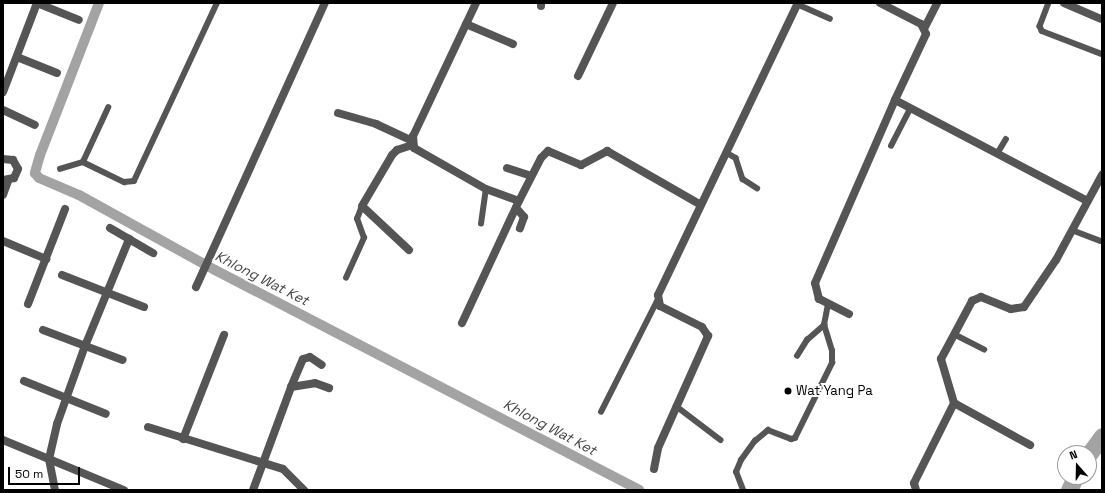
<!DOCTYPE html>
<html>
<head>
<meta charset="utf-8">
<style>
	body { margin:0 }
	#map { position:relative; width:1105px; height:493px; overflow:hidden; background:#fff; font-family:"Space Grotesk",sans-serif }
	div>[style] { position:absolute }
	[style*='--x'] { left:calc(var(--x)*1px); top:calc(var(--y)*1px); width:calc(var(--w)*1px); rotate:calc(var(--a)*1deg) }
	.canal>* { height:10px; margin:-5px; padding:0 5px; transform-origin:5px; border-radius:5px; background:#a3a3a3 }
	.river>* { height:17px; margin:-8.5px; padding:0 8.5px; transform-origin:8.5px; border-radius:8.5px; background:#a3a3a3 }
	.service>* { height:5.5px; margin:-2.75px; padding:0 2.75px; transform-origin:2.75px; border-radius:2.75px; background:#555 }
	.minor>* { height:8px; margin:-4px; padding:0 4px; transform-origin:4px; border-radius:4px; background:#555 }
	.dots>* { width:11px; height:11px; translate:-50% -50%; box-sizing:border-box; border:2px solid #fff; border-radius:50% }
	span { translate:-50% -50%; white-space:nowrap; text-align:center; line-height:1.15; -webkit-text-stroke:4px #fff; paint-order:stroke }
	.poi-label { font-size:13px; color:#000 }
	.left { translate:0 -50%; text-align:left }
	.water-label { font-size:14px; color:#444; font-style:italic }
	.frame { position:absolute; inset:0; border:4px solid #000; pointer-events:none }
	.north { position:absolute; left:1057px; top:445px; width:40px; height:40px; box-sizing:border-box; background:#fff; border:1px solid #999; border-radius:50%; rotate:340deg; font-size:11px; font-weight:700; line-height:16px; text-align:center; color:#000 }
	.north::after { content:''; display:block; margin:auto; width:14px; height:18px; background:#000; clip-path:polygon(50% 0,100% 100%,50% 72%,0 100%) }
	.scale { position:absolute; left:8px; top:467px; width:72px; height:18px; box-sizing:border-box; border:2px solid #000; border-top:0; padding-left:5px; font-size:12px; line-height:14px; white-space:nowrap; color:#000; -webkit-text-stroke:3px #fff; paint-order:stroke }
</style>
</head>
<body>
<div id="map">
	<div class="canal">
		<i style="--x:99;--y:3;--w:163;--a:111.2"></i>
		<i style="--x:40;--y:155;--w:19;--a:106"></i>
		<i style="--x:35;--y:173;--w:6;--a:51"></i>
		<i style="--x:39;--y:178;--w:43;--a:23"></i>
		<i style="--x:79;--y:195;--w:155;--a:28.9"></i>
		<i style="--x:215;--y:270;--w:478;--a:27.4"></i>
	</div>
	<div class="river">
		<i style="--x:1089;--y:454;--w:22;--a:-54"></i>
		<i style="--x:1069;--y:490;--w:14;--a:-65"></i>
	</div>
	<div class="service">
		<i style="--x:1049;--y:3;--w:25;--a:111"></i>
		<i style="--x:1040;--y:26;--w:5;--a:68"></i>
		<i style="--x:1042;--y:31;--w:64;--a:21"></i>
		<i style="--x:797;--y:4;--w:36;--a:24"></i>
		<i style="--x:891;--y:146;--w:42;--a:-62.8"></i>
		<i style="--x:727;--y:153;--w:10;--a:29"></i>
		<i style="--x:736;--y:158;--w:22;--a:72"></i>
		<i style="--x:743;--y:179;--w:17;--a:33"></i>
		<i style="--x:997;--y:154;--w:17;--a:-59"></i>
		<i style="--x:83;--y:162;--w:60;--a:-65.2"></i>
		<i style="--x:60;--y:169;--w:24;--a:-17"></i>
		<i style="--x:83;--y:162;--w:46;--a:26"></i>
		<i style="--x:124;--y:182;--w:10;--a:-6"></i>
		<i style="--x:134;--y:181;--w:196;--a:-65"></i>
		<i style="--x:481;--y:224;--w:35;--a:-82"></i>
		<i style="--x:1072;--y:230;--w:30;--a:21"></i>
		<i style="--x:346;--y:278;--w:44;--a:-65.8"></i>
		<i style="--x:364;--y:238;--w:20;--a:-110"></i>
		<i style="--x:357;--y:219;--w:14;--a:-69"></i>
		<i style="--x:954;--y:334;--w:34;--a:27"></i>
		<i style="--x:797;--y:356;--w:19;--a:-58"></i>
		<i style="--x:807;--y:340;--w:23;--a:-41"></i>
		<i style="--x:676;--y:406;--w:56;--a:37.1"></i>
		<i style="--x:601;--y:412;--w:124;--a:-63.2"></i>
		<i style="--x:743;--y:490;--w:19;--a:-111"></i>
		<i style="--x:736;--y:472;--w:13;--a:-67"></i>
		<i style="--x:741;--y:460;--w:24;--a:-54"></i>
		<i style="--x:755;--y:441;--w:17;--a:-40"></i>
		<i style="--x:768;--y:430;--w:25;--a:21"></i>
		<i style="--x:791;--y:439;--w:4;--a:-14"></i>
		<i style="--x:795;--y:438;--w:84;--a:-63.7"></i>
		<i style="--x:832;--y:363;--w:12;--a:-90"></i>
		<i style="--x:832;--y:351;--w:27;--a:-107"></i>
		<i style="--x:824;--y:325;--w:21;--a:-79"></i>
	</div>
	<div class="minor">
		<i style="--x:37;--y:3;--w:45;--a:22"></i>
		<i style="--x:476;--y:3;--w:147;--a:115.3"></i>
		<i style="--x:413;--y:136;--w:12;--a:85"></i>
		<i style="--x:414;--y:148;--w:83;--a:29.7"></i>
		<i style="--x:486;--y:189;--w:35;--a:20"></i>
		<i style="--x:519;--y:201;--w:48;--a:-62.9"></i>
		<i style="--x:541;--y:158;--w:10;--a:-45"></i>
		<i style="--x:548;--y:151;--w:36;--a:23"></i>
		<i style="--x:581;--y:165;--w:30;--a:-28"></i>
		<i style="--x:607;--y:151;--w:108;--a:29.9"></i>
		<i style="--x:541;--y:3;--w:3;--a:90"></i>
		<i style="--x:880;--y:3;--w:46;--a:27.1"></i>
		<i style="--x:921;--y:24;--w:11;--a:63"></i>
		<i style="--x:926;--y:34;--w:73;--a:115.2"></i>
		<i style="--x:895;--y:100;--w:217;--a:27.7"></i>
		<i style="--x:1064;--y:3;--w:40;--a:23.4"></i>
		<i style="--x:466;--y:24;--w:51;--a:23.1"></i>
		<i style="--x:925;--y:27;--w:27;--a:-63"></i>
		<i style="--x:17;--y:57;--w:43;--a:21.8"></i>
		<i style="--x:578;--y:76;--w:81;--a:-64.4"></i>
		<i style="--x:3;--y:92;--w:95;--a:-69.1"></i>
		<i style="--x:3;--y:110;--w:35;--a:25"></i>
		<i style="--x:338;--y:113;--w:40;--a:16"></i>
		<i style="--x:376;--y:124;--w:40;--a:25"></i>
		<i style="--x:3;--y:159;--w:10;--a:6"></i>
		<i style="--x:13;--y:160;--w:10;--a:61"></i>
		<i style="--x:18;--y:169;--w:10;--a:114"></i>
		<i style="--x:14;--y:178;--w:11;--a:170"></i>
		<i style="--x:507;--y:168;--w:25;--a:18"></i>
		<i style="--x:3;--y:195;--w:15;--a:-70"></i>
		<i style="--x:516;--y:208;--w:12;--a:48"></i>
		<i style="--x:524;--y:217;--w:12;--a:110"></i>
		<i style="--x:110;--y:228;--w:50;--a:30.2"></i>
		<i style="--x:3;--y:241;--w:47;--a:22.7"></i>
		<i style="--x:409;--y:250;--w:64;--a:-136.9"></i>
		<i style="--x:362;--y:206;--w:59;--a:-59.5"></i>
		<i style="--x:392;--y:155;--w:7;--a:-45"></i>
		<i style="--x:397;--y:150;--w:16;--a:-18"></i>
		<i style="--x:62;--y:275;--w:88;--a:21.3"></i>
		<i style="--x:196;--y:287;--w:312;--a:-65.6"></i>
		<i style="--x:28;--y:304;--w:102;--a:-68.7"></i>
		<i style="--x:849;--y:314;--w:34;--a:-153"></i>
		<i style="--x:819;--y:299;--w:16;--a:-104"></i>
		<i style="--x:815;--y:283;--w:200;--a:-66.4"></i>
		<i style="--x:462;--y:323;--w:135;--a:-65"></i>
		<i style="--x:43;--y:330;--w:85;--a:20.6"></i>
		<i style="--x:24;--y:381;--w:88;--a:21.9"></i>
		<i style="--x:291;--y:387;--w:30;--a:-67"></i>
		<i style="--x:303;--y:359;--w:7;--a:-16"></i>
		<i style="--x:310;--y:357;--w:14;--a:34"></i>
		<i style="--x:954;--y:403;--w:87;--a:28.9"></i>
		<i style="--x:148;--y:427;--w:141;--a:17.3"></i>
		<i style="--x:283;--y:469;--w:30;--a:45"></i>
		<i style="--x:183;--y:439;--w:112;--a:-68.5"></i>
		<i style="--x:3;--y:440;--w:131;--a:22.5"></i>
		<i style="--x:654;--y:469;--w:21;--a:-79"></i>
		<i style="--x:658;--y:448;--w:123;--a:-65.9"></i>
		<i style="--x:708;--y:336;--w:11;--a:-124"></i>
		<i style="--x:702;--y:327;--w:47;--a:-153.4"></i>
		<i style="--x:660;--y:306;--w:11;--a:-100"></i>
		<i style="--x:658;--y:295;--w:324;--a:-64.4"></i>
		<i style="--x:55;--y:490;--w:32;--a:-101"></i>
		<i style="--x:49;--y:459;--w:36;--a:-77"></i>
		<i style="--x:57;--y:424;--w:83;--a:-70.3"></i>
		<i style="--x:85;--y:346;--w:116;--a:-67.6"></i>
		<i style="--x:253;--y:490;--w:110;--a:-69.7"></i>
		<i style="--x:291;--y:387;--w:24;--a:-9"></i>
		<i style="--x:315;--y:383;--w:15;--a:20"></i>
		<i style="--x:916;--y:490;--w:7;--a:-106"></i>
		<i style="--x:914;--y:483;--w:89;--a:-63.4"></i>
		<i style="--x:954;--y:403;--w:46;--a:-106.5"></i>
		<i style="--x:941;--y:359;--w:66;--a:-61.9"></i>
		<i style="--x:972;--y:301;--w:10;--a:-24"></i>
		<i style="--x:981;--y:297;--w:32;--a:22"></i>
		<i style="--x:1011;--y:309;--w:13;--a:-9"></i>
		<i style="--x:1024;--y:307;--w:57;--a:-55.8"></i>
		<i style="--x:1056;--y:260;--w:97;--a:-61.6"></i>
	</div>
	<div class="dots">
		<i style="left:788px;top:391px;background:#000"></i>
	</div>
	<div class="poi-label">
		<span class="left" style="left:796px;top:391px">Wat Yang Pa</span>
	</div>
	<div class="water-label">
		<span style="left:262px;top:278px;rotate:27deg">Khlong Wat Ket</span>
		<span style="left:550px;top:427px;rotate:28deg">Khlong Wat Ket</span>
	</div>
	<div class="frame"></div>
	<div class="north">N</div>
	<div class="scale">50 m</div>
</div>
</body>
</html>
